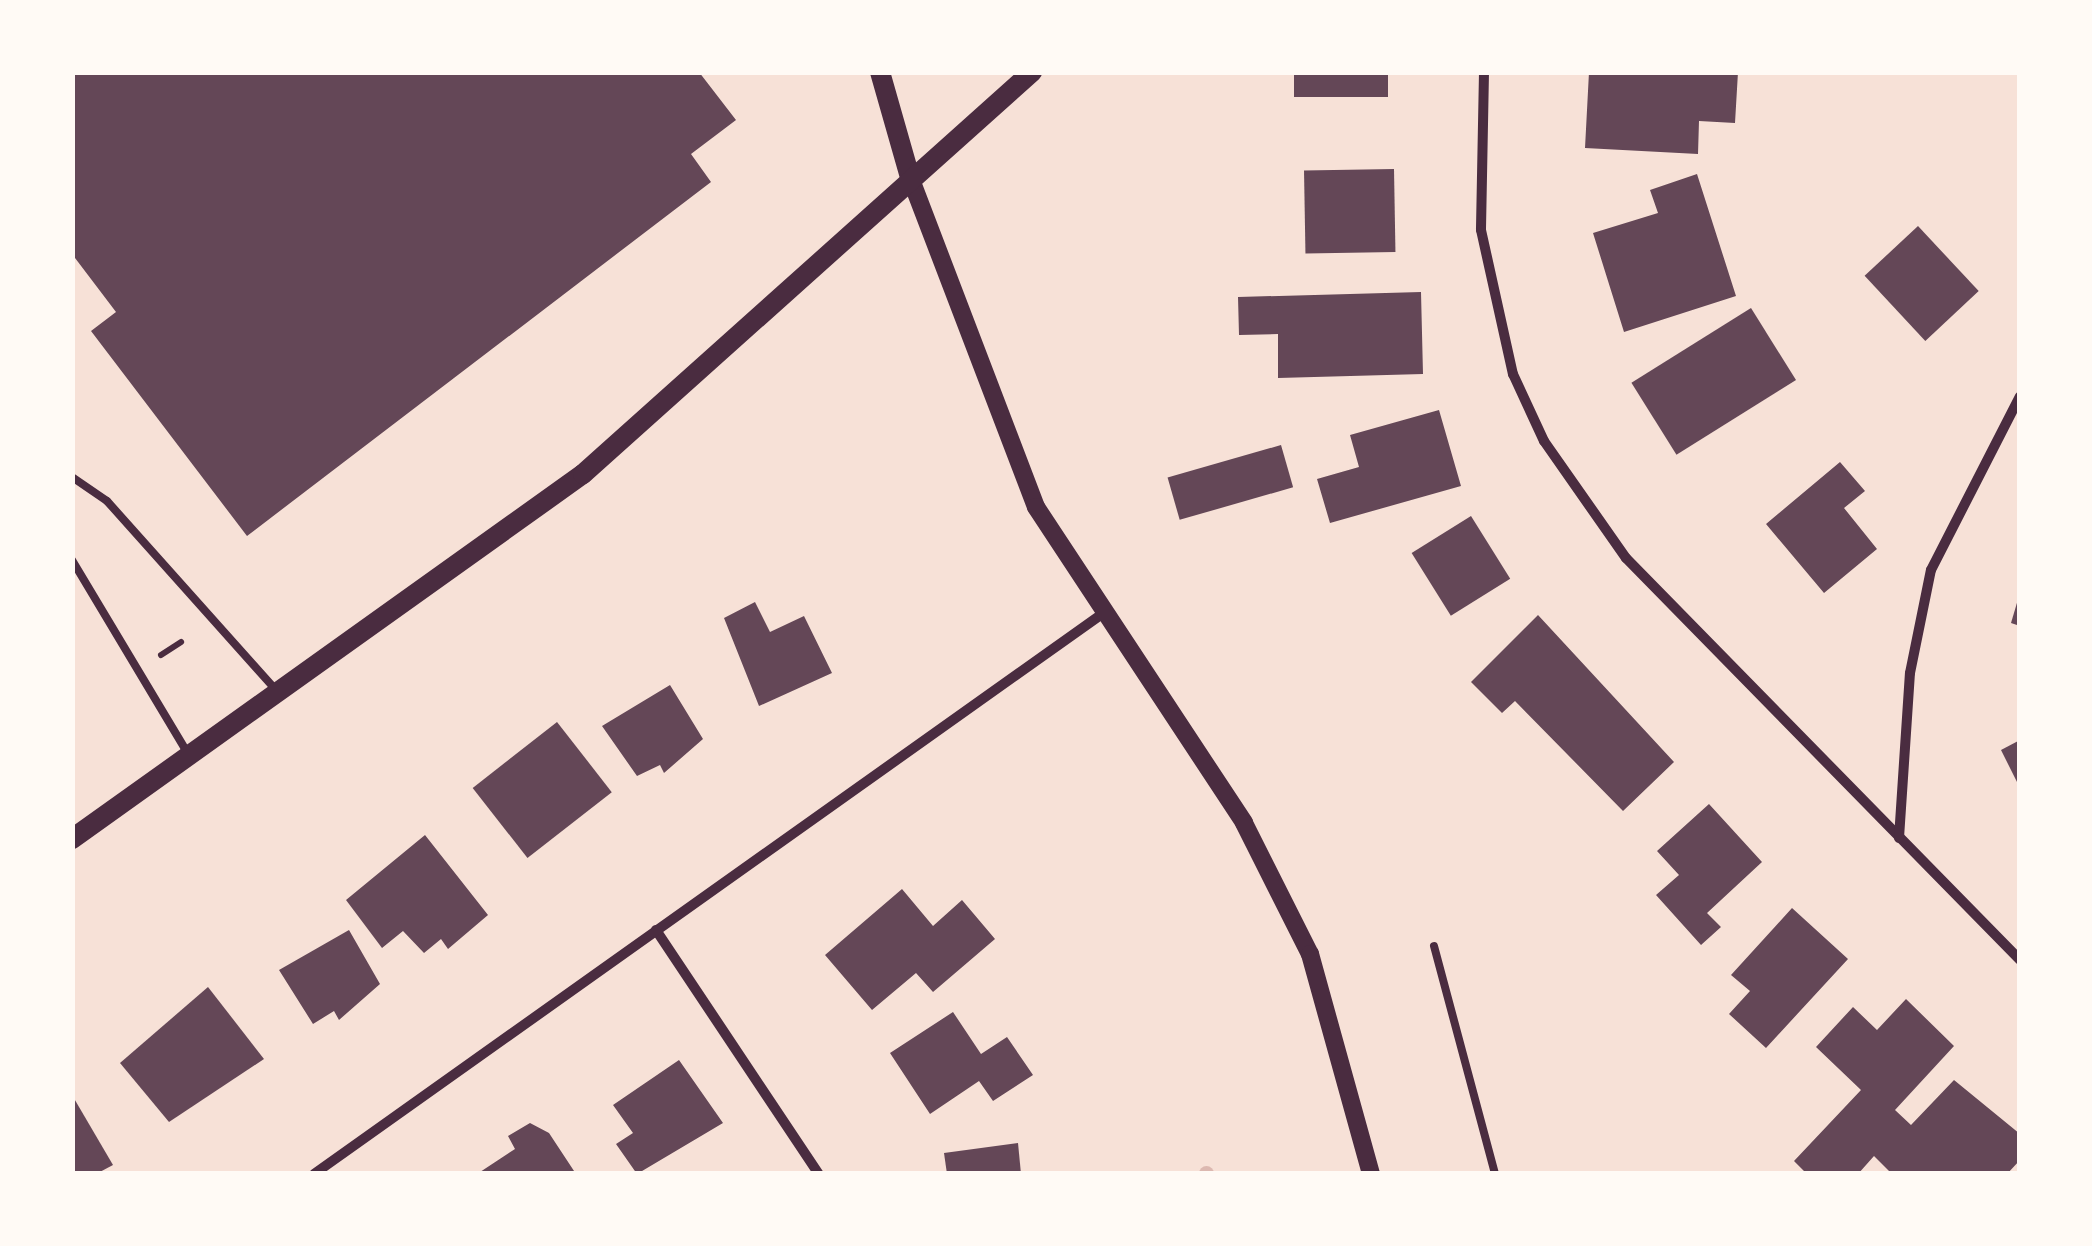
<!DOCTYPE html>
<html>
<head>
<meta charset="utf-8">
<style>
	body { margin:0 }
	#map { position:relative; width:2092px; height:1246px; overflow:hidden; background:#f7e1d7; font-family:Quicksand,sans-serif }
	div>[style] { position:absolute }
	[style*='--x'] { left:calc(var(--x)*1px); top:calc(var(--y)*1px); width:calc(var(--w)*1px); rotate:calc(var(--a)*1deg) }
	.stream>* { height:15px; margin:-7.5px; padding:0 7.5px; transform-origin:7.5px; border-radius:7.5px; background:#dcb8b0 }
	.building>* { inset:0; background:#644757; transform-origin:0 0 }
	.path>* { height:6px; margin:-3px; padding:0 3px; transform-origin:3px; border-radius:3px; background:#4a2c40 }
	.service>* { height:8px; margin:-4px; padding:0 4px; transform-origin:4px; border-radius:4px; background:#4a2c40 }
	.minor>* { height:10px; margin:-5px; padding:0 5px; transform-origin:5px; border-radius:5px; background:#4a2c40 }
	.tertiary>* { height:18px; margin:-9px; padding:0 9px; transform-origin:9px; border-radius:9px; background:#4a2c40 }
	.secondary>* { height:20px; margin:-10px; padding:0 10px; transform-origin:10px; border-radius:10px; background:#4a2c40 }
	span { translate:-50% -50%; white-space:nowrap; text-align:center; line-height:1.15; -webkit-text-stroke:8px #fffaf5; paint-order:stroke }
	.frame { position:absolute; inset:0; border:75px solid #fffaf5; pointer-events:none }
</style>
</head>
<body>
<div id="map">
	<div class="stream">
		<i style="--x:1206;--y:1173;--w:1;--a:90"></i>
	</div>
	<div class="building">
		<i style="clip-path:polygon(72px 72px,699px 72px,736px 120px,691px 154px,711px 182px,247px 536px,91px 331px,116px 312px,72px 254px)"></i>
		<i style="left:1294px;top:72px;width:94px;height:25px"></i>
		<i style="clip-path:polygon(1589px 72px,1738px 72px,1735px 123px,1699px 121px,1698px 154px,1585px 148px)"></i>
		<i style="left:1394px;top:169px;width:83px;height:90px;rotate:89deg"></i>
		<i style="clip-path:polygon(1697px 174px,1736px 296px,1624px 332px,1593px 233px,1658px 213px,1650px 190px)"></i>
		<i style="left:1918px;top:226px;width:89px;height:73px;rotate:47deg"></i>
		<i style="clip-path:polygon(1421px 292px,1423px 374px,1278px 378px,1278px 334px,1239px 335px,1238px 297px)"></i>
		<i style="left:1751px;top:308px;width:85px;height:141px;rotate:58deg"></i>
		<i style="clip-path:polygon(1439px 410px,1461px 486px,1330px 523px,1317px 479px,1359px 467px,1350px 435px)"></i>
		<i style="left:1281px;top:445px;width:44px;height:118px;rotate:74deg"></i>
		<i style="clip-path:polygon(1840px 462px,1865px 491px,1844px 508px,1877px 549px,1824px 593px,1766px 524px)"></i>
		<i style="left:1471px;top:516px;width:74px;height:70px;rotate:58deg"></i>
		<i style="clip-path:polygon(2019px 596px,2020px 597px,2020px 626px,2011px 623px)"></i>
		<i style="clip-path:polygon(755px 602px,770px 632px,804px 616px,832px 673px,759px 706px,724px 618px)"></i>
		<i style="clip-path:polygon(1538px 615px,1674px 762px,1623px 811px,1515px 701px,1502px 713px,1471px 682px)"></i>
		<i style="clip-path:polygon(670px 685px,703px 739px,664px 773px,660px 765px,637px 776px,602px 726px)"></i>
		<i style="left:557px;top:722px;width:89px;height:107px;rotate:52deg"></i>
		<i style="clip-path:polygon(2020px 740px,2020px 788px,2001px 750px)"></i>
		<i style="clip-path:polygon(1709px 804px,1762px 862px,1707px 913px,1721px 927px,1701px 945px,1656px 895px,1679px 875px,1657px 851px)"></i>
		<i style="clip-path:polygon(425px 835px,488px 915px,448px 949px,441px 939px,424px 953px,403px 931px,382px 948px,346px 900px)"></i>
		<i style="clip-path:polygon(902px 889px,933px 926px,962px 900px,995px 939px,933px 992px,916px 973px,872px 1010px,825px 955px)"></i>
		<i style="clip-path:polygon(1792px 908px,1848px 959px,1766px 1048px,1729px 1014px,1750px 991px,1731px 975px)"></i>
		<i style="clip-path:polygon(349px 930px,380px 984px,339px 1020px,334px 1011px,313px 1024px,279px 970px)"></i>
		<i style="clip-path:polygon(208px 987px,264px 1059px,169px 1122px,120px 1063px)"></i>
		<i style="clip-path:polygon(1906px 999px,1954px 1046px,1895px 1110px,1911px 1125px,1954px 1080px,2020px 1134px,2020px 1160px,2007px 1174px,1892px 1174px,1874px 1156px,1858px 1174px,1807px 1174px,1794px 1161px,1861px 1090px,1816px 1047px,1853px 1007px,1877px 1030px)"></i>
		<i style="clip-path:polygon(953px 1012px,981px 1054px,1007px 1037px,1033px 1075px,993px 1101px,979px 1081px,930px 1114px,890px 1053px)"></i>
		<i style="clip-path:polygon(679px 1060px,723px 1123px,637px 1174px,616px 1144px,633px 1133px,613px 1105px)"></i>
		<i style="clip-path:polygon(72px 1095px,113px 1165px,96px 1174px,72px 1174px)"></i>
		<i style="clip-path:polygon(530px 1123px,549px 1133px,576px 1174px,477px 1174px,515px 1149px,508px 1136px)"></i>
		<i style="clip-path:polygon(1018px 1143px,1021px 1174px,947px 1174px,944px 1153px)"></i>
	</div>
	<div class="path">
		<i style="--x:161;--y:655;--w:24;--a:-33"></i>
	</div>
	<div class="service">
		<i style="--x:72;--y:477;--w:42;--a:34.4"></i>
		<i style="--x:107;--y:501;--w:255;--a:48.2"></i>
		<i style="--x:72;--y:560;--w:226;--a:59.1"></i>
		<i style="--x:1434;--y:946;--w:236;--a:75"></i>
	</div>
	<div class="minor">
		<i style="--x:1484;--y:72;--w:158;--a:91.1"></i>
		<i style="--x:1481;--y:230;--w:148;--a:77.5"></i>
		<i style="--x:1513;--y:374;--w:74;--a:65.2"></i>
		<i style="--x:1544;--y:441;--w:143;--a:55"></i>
		<i style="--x:1626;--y:558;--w:563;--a:45.58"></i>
		<i style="--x:1899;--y:838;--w:165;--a:-86.2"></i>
		<i style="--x:1910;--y:673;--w:105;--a:-78.5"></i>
		<i style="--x:1931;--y:570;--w:195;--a:-62.9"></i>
		<i style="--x:656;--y:930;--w:293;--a:56.3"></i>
		<i style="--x:314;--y:1174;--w:967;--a:-35.4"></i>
	</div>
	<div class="tertiary">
		<i style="--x:910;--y:177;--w:353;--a:69.1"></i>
		<i style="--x:1036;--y:507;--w:378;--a:56.6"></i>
		<i style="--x:1244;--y:823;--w:147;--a:63.3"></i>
		<i style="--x:1310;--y:954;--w:228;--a:74.5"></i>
	</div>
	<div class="secondary">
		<i style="--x:880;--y:72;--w:109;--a:74.1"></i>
		<i style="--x:72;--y:839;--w:628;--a:-35.54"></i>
		<i style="--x:583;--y:474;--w:603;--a:-41.84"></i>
	</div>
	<div class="frame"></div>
</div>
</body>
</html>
